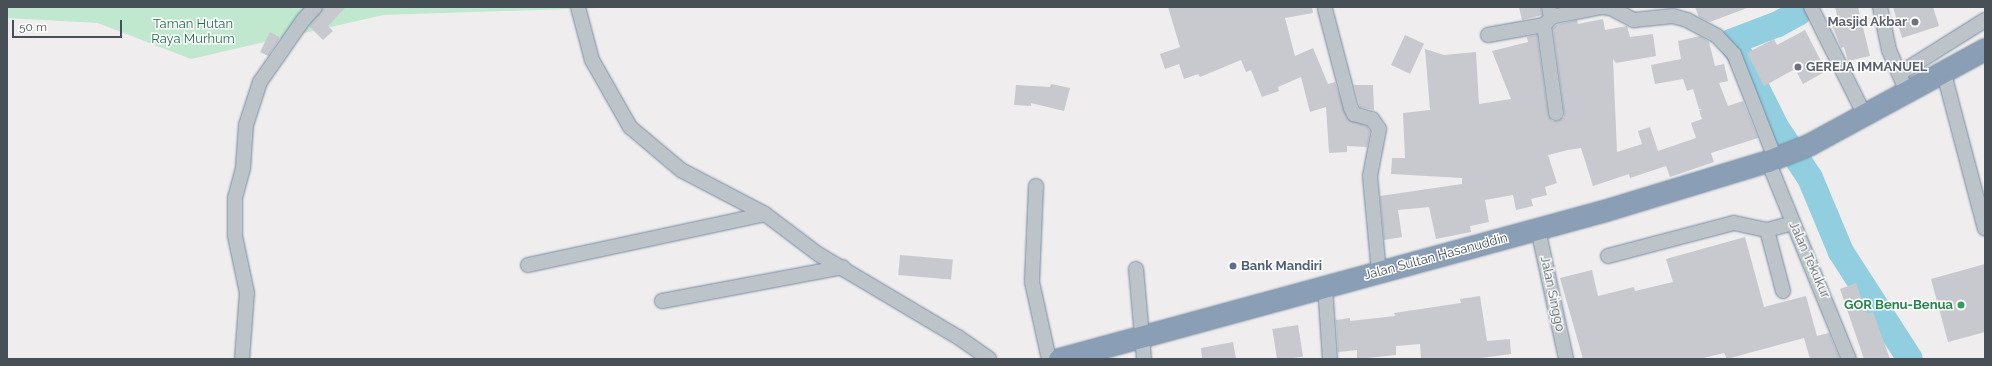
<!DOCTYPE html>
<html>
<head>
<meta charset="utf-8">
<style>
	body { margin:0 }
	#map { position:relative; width:1992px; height:366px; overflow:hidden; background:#efeded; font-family:Raleway,sans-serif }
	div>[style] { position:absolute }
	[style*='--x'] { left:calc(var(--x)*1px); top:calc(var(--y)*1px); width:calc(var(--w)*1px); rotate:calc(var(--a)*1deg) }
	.green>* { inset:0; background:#bfe8cf }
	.river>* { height:26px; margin:-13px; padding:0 13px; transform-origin:13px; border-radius:13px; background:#91cfe0 }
	.building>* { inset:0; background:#c7c9cf; transform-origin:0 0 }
	.roads { filter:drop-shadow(0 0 1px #758aa1) drop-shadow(0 0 1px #758aa1) }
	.minor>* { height:14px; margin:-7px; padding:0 7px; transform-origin:7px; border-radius:7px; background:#bcc4ca }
	.highway>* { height:21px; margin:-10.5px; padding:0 10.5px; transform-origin:10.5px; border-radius:10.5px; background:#8a9fb6 }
	.dots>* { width:11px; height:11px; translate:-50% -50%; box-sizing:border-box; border:2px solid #fff; border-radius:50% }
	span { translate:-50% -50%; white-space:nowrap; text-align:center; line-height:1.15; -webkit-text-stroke:3px #fff; paint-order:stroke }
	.worship-label { font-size:13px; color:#5b616d; font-weight:700 }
	.right { translate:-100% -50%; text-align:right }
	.left { translate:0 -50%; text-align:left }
	.park-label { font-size:13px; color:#216f49 }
	.street-label { font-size:13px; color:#475057 }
	.service-label { font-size:13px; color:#4e5e75; font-weight:700 }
	.leisure-label { font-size:13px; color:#27864d; font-weight:700 }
	.frame { position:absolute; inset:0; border:8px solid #475057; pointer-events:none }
	.scale { position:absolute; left:12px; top:20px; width:110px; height:18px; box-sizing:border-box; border:2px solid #475057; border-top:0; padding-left:5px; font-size:12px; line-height:14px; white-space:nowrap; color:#475057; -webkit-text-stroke:3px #fff; paint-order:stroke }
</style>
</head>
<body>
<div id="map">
	<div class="green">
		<i style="clip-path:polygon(7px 7px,627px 7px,383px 15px,191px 59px,98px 23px,7px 18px)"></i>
	</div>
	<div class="river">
		<i style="--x:1731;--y:42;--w:18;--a:56"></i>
		<i style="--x:1741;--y:57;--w:78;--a:63.4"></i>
		<i style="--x:1776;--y:127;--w:61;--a:56.3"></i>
		<i style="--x:1810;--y:178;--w:80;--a:67.3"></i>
		<i style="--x:1841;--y:252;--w:127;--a:57.2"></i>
		<i style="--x:1731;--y:42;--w:50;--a:-21"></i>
		<i style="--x:1778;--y:24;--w:23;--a:-29"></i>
		<i style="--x:1798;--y:13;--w:7;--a:-63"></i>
	</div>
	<div class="building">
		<i style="clip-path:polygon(323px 7px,346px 7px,328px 26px,333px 31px,323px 40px,309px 26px)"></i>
		<i style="clip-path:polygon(1168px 7px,1312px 7px,1313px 13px,1285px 18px,1295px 56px,1313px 48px,1328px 84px,1335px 82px,1347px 118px,1367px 126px,1370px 131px,1367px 147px,1347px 146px,1347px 152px,1329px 153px,1326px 107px,1310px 112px,1301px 77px,1278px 87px,1279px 91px,1262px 97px,1251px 70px,1246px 72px,1241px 60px,1200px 77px,1198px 74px,1184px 79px,1179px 64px,1165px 69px,1160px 54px,1180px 47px)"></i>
		<i style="clip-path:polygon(1519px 7px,1541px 7px,1542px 15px,1522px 20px)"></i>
		<i style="clip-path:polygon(1695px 7px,1747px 7px,1747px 8px,1710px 22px,1699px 17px)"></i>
		<i style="clip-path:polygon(1835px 7px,1858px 7px,1870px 56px,1848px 61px,1844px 47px,1841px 48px,1832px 25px,1839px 23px)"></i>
		<i style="clip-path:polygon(1893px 7px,1933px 7px,1939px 26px,1902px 38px)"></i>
		<i style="clip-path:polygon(1603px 19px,1605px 30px,1627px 26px,1630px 37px,1653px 34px,1656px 56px,1616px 63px,1613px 59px,1617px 152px,1642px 144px,1638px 131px,1650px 127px,1658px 151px,1696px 138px,1691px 123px,1702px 119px,1699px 110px,1703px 109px,1699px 109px,1693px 89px,1687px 91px,1683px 79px,1655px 84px,1651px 65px,1681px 59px,1678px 41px,1700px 36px,1709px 42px,1715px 66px,1724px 64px,1728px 81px,1719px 83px,1728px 106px,1743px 101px,1758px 138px,1711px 153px,1714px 162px,1670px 177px,1666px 166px,1630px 178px,1629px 174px,1593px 186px,1581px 148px,1568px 150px,1548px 155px,1557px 183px,1545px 187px,1547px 195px,1531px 199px,1533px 206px,1516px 210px,1513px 195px,1485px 200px,1489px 222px,1470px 226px,1471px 232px,1436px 239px,1429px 207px,1398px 210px,1402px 237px,1384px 240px,1380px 196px,1462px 184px,1462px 178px,1391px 174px,1392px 158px,1405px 158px,1403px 113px,1430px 110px,1425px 49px,1444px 55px,1476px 52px,1479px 104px,1511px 99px,1492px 51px,1528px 42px,1527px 37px,1537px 35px,1548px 114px,1552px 121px,1558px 121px,1564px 117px,1564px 112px,1553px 28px,1556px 25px,1577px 20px,1578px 24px)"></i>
		<i style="clip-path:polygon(1805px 30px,1826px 71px,1803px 84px,1795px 69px,1764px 86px,1747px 53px,1774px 39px,1777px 45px)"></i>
		<i style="clip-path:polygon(270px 32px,279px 37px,279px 40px,268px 56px,260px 52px)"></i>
		<i style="left:1405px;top:35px;width:21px;height:33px;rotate:25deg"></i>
		<i style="clip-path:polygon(1051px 84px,1070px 88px,1064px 111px,1031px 103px,1031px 106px,1014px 105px,1016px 85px,1050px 87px)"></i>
		<i style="clip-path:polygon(1354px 85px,1373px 85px,1374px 110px,1360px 107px)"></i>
		<i style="clip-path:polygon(1745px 237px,1764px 307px,1806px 296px,1817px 336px,1829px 333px,1840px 359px,1810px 359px,1804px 338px,1727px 359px,1724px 353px,1699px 359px,1583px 359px,1560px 278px,1592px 270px,1598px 296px,1634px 287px,1635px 291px,1673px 282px,1666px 259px)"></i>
		<i style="left:900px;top:255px;width:53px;height:20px;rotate:5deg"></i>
		<i style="clip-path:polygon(1985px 264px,1985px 332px,1948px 342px,1931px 279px)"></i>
		<i style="clip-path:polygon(1856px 283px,1867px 314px,1873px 312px,1890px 359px,1864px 359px,1840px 289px)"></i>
		<i style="clip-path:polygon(1480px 296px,1487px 341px,1510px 339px,1511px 354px,1473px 359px,1421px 359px,1420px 344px,1396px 346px,1396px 355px,1357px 359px,1357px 350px,1338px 352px,1336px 320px,1350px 318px,1350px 321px,1395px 316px,1394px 313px,1461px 303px,1460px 299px)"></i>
		<i style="left:1298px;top:325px;width:32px;height:26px;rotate:81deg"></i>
		<i style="clip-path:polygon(1233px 342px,1236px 359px,1202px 359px,1201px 348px)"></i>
	</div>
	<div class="roads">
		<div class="minor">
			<i style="--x:578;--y:7;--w:55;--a:75.2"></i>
			<i style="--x:592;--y:60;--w:77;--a:60.4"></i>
			<i style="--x:630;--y:127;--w:67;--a:40.1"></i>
			<i style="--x:681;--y:170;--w:95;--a:27.6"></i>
			<i style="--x:765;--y:214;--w:66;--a:37"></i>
			<i style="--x:818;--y:254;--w:163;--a:30.7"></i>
			<i style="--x:958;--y:337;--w:38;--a:35"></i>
			<i style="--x:1549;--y:7;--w:10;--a:79"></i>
			<i style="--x:1551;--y:17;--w:52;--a:-11.1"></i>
			<i style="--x:1602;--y:7;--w:9;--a:6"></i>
			<i style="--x:1611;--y:8;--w:26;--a:28"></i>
			<i style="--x:1634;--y:20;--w:39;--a:-6"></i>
			<i style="--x:1673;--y:16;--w:15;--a:16"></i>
			<i style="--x:1687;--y:20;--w:34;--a:28"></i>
			<i style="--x:1717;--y:36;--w:25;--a:47"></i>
			<i style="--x:1734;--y:54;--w:112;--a:68.5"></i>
			<i style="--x:1811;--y:7;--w:119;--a:63.6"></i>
			<i style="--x:1880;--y:7;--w:44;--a:78.2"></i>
			<i style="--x:1889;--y:50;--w:36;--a:67"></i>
			<i style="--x:1325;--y:9;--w:102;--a:75.3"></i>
			<i style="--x:1351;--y:108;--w:7;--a:63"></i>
			<i style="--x:1354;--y:114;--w:19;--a:16"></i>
			<i style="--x:1372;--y:119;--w:12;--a:55"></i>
			<i style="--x:1379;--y:129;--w:48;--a:100.8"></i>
			<i style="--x:1370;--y:176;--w:97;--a:84.7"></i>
			<i style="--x:1544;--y:25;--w:89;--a:82.2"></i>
			<i style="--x:1488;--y:35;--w:57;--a:-10.1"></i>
			<i style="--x:1544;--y:25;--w:8;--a:-45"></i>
			<i style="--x:1943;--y:70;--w:164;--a:75.2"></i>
			<i style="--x:1899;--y:74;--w:102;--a:-32.1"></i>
			<i style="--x:1768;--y:161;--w:214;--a:67.8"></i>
			<i style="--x:1036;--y:186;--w:96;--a:92.4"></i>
			<i style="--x:1032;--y:282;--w:79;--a:77.6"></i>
			<i style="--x:1538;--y:229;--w:133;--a:77.8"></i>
			<i style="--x:1608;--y:256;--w:130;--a:-14.7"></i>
			<i style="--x:1734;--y:223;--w:34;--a:12"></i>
			<i style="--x:528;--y:265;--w:242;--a:-12.1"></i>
			<i style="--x:1136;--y:269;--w:90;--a:84.9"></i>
			<i style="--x:1325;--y:286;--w:73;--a:86.1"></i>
			<i style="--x:1783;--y:291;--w:63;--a:-104.7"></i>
			<i style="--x:1767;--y:230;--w:27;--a:-15"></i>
			<i style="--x:662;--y:301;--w:184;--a:-10.6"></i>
			<i style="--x:242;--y:359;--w:66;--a:-85.7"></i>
			<i style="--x:247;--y:293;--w:58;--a:-101.9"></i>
			<i style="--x:235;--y:236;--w:38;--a:-90"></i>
			<i style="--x:235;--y:198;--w:31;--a:-75"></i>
			<i style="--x:243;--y:168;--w:43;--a:-86"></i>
			<i style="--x:246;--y:125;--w:45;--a:-72"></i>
			<i style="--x:260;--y:82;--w:77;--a:-55.1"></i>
			<i style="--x:304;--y:19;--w:16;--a:-47"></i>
		</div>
		<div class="highway">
			<i style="--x:1059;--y:359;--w:564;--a:-15.22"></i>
			<i style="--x:1603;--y:211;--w:172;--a:-16.9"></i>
			<i style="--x:1768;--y:161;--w:45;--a:-22"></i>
			<i style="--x:1810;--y:144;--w:199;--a:-28.5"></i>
		</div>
	</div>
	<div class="dots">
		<i style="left:1915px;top:22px;background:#6b7280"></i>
		<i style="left:1798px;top:67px;background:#6b7280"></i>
		<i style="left:1233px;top:266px;background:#5c6f8a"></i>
		<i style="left:1961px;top:305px;background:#2e9e5b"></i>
	</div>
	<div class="worship-label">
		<span class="right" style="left:1907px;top:22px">Masjid Akbar</span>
		<span class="left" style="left:1806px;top:67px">GEREJA IMMANUEL</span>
	</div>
	<div class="park-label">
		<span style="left:193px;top:32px">Taman Hutan<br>Raya Murhum</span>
	</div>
	<div class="street-label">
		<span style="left:1436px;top:257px;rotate:-15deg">Jalan Sultan Hasanuddin</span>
		<span style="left:1809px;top:260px;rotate:66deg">Jalan Tekukur</span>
		<span style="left:1552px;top:294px;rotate:78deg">Jalan Singgo</span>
	</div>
	<div class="service-label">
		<span class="left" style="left:1241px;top:266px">Bank Mandiri</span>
	</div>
	<div class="leisure-label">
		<span class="right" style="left:1953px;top:305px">GOR Benu-Benua</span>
	</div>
	<div class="frame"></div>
	<div class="scale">50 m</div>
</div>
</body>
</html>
